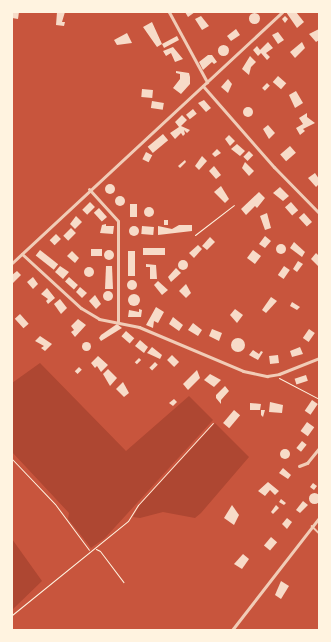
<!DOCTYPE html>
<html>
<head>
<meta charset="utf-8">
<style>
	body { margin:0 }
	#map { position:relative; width:331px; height:642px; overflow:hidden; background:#c8553d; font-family:"Libre Baskerville",serif }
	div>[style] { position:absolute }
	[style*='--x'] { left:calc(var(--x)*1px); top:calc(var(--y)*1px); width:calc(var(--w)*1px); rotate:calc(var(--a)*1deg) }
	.green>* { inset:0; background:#ae4732 }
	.building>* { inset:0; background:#f7dbc8; transform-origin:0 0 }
	.round { border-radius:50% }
	.path>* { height:1px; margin:-0.5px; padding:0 0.5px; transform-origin:0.5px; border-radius:0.5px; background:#fff3e0 }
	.service>* { height:1.5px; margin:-0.75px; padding:0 0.75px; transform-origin:0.75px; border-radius:0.75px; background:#f1ccb7 }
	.minor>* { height:3px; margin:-1.5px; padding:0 1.5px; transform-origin:1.5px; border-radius:1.5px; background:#f1ccb7 }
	span { translate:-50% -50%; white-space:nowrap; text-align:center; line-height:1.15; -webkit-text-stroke:3px #fff3e0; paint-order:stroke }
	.frame { position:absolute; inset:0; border:13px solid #fff3e0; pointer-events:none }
</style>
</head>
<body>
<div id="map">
	<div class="green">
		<i style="clip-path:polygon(40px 363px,126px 451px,189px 396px,213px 420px,105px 538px,91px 548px,68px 519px,69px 513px,12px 452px,12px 383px)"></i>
		<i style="clip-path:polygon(215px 423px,249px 457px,201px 513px,195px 518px,163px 512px,140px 518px,133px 517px,139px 506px)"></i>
		<i style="clip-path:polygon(12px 539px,42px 581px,12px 610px)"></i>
	</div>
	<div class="building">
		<i style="clip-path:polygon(12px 12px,19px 12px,18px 19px,12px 18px)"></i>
		<i style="clip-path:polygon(57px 12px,65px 12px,62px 22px,65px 22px,64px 26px,56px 25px)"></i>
		<i style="clip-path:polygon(185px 12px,195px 12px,188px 17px)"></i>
		<i style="clip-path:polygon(286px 12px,296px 12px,304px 22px,297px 28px)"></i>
		<i class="round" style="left:248.5px;top:12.5px;width:11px;height:11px"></i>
		<i style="clip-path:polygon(201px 16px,209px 26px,202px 30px,195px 19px)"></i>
		<i style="clip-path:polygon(285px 16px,288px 19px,285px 23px,282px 19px)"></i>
		<i style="clip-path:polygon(152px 22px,162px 44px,177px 36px,179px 40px,164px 48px,162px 44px,157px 47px,143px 27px)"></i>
		<i style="clip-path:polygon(236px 29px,240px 35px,231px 41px,227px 36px)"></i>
		<i style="clip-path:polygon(319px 29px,319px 40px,316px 42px,309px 34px)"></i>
		<i style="clip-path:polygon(278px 32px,284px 40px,278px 44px,272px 35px)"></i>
		<i style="clip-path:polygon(127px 33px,132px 43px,117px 45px,114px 40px)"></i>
		<i style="clip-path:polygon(268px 42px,273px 48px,266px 53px,270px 57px,267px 60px,261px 53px,258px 56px,253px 50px,257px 46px,260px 50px)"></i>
		<i style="clip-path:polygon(302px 42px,305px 48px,295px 58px,290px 52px)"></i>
		<i class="round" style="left:217.5px;top:44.5px;width:11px;height:11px"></i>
		<i style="clip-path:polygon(173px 47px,183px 59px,175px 62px,171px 53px,166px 56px,163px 51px)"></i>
		<i style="clip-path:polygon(208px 55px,212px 55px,217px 62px,214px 64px,212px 62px,203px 70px,199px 62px)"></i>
		<i style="clip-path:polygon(250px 56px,256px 62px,251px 67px,249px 75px,242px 69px)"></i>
		<i style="clip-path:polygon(176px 71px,189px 73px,190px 77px,190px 84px,181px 94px,173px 88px,180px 79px,180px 74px,176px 73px)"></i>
		<i style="left:278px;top:76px;width:11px;height:8px;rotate:41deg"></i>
		<i style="clip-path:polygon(228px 79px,232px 84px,228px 93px,221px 87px)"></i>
		<i style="left:267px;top:83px;width:4px;height:7px;rotate:45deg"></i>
		<i style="left:142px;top:89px;width:11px;height:8px;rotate:5deg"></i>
		<i style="clip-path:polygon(296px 91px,303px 103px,295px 108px,289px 95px)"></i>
		<i style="clip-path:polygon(204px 100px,211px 108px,206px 112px,198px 103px)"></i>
		<i style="left:152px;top:101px;width:12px;height:7px;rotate:9deg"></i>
		<i class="round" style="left:243px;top:107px;width:10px;height:10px"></i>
		<i style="left:193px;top:109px;width:6px;height:9px;rotate:51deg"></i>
		<i style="clip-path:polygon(307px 113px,307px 117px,315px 123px,303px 129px,305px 131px,300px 135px,296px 128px,303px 124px,299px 118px)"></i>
		<i style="clip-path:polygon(182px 115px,187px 120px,181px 126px,190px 130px,187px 133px,184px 130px,185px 134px,183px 136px,181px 133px,175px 139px,170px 133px,179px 127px,175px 122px)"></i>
		<i style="clip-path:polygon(268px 125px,275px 133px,269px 139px,263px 129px)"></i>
		<i style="left:163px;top:134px;width:8px;height:20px;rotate:50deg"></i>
		<i style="clip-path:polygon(229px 135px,235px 141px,230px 146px,225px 139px)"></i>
		<i style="clip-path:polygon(237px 144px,245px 151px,240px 156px,231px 149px)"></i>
		<i style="left:290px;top:146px;width:9px;height:13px;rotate:49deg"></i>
		<i style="clip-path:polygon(217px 149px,221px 153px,215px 157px,212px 154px)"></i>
		<i style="left:249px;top:151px;width:6px;height:8px;rotate:45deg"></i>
		<i style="left:146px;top:152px;width:7px;height:8px;rotate:27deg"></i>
		<i style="clip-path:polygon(202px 156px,207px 161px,199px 170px,195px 166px)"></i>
		<i style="clip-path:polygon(185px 160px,186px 162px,180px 168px,178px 166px)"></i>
		<i style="clip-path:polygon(245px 162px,254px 171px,249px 176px,242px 168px)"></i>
		<i style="clip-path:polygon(214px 166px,221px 175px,216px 179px,209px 171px)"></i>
		<i style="clip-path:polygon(315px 173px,319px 179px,319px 184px,316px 187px,308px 178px)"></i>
		<i class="round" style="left:105px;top:184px;width:10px;height:10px"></i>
		<i style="clip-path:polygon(221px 186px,229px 199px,225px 203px,214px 192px)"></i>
		<i style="clip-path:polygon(280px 187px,289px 196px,283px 201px,273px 193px)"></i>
		<i style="clip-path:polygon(259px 192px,265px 198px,257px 208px,255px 206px,246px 215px,241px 209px)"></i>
		<i class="round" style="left:115px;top:196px;width:10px;height:10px"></i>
		<i style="left:90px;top:202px;width:7px;height:11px;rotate:45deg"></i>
		<i style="left:291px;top:202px;width:11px;height:8px;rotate:49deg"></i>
		<i style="left:130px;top:204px;width:7px;height:13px"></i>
		<i class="round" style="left:144px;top:207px;width:10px;height:10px"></i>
		<i style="left:99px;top:208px;width:12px;height:7px;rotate:48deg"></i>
		<i style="clip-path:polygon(267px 213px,271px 228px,265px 230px,260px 216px)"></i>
		<i style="left:304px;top:213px;width:12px;height:7px;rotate:48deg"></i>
		<i style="clip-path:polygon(76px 216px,82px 222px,75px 229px,70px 224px)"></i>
		<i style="left:164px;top:220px;width:4px;height:5px"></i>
		<i style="clip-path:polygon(106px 224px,106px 226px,114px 226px,113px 234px,100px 233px,102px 225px)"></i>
		<i style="clip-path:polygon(179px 225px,192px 225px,192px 231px,158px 235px,158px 226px,172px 229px)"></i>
		<i style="left:142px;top:226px;width:12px;height:8px;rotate:5deg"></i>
		<i class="round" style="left:129px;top:226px;width:10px;height:10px"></i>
		<i style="left:71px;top:228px;width:7px;height:11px;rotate:45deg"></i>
		<i style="left:56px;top:234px;width:7px;height:9px;rotate:45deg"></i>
		<i style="clip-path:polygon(265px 236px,271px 241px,265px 248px,259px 244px)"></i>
		<i style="clip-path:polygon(210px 237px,215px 242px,207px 250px,202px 246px)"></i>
		<i style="clip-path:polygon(294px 242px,305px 252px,302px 257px,290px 248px)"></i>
		<i class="round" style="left:276px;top:244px;width:10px;height:10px"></i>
		<i style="clip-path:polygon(198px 245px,202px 249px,194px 258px,189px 253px)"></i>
		<i style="left:143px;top:248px;width:22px;height:7px"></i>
		<i style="left:91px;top:249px;width:11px;height:7px"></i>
		<i class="round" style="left:104px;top:250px;width:10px;height:10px"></i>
		<i style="left:40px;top:250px;width:23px;height:7px;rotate:38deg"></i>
		<i style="left:253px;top:250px;width:10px;height:10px;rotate:37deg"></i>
		<i style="clip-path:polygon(72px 251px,79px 258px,75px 263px,67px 256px)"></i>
		<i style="left:128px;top:251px;width:7px;height:25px"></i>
		<i style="clip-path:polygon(316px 253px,319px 256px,319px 267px,311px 259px)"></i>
		<i class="round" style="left:178px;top:260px;width:10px;height:10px"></i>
		<i style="clip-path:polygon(298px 261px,303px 264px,297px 272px,293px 269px)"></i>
		<i style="clip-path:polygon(146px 264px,156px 265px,157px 279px,150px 279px,150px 267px,146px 267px)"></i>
		<i style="clip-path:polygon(60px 266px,69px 272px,63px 279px,55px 272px)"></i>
		<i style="clip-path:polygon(106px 266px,112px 266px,113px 289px,105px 289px)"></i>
		<i style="left:284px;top:266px;width:7px;height:11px;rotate:34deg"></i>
		<i class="round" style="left:84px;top:267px;width:10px;height:10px"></i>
		<i style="clip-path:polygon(176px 268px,181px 273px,171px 282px,168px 277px)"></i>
		<i style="clip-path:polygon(17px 271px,21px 275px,12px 284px,12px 275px)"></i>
		<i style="clip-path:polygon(33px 277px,38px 284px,33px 289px,27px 282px)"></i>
		<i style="left:69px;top:277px;width:12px;height:6px;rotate:42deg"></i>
		<i class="round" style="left:127px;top:280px;width:10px;height:10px"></i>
		<i style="clip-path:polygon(158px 281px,168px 290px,162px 295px,154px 285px)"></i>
		<i style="clip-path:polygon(186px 284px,191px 293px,186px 298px,179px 291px)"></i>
		<i style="clip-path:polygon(80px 287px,87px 293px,82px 298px,76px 292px)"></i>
		<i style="clip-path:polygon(47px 288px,55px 298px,48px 304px,46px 301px,48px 299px,41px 294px)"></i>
		<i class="round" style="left:103px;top:291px;width:10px;height:10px"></i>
		<i class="round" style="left:128px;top:294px;width:12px;height:12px"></i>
		<i style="clip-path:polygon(95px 295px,101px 304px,96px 309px,89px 301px)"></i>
		<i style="clip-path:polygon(271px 297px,277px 301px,266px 313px,262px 310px)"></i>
		<i style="clip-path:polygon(60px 299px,67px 308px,61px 314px,54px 304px)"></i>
		<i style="clip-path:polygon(292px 302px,300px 307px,297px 310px,290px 306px)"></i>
		<i style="clip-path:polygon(156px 307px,164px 312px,158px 323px,154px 321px,153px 328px,146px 325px)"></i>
		<i style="clip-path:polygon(139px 309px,142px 310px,141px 317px,128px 317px,129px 310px,139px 312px)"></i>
		<i style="clip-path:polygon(235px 309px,243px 315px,237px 323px,230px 315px)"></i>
		<i style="left:20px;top:314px;width:13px;height:7px;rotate:48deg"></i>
		<i style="clip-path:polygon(173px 317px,183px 325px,179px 331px,169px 324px)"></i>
		<i style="clip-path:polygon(78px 319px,86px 325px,75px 337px,71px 332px,74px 330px,71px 326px)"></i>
		<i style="clip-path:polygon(193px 323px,202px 330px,198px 336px,188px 330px)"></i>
		<i style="clip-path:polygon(117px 324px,122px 328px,101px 341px,99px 338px,101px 335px)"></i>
		<i style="clip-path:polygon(212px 329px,222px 333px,219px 341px,209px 336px)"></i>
		<i style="left:309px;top:329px;width:7px;height:11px;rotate:34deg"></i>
		<i style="left:126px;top:331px;width:11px;height:7px;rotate:41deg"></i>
		<i style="clip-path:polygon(40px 336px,52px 344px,45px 351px,41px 348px,44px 346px,35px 341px)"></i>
		<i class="round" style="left:231px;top:338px;width:14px;height:14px"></i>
		<i style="clip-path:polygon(140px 340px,148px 347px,144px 353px,135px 346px)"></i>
		<i class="round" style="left:81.5px;top:341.5px;width:9px;height:9px"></i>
		<i style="clip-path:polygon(152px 347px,162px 355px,160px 359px,147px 353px)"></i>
		<i style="clip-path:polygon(300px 347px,303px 354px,292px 357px,290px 351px)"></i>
		<i style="clip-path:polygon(253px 350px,259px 354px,261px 351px,263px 352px,258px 360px,249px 355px)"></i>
		<i style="left:172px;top:355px;width:10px;height:7px;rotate:45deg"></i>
		<i style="left:278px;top:355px;width:8px;height:9px;rotate:83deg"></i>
		<i style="clip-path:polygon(98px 356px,108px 365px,101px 372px,97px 366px,95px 368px,91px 363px)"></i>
		<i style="left:139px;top:358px;width:3px;height:6px;rotate:45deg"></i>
		<i style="left:155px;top:362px;width:4px;height:8px;rotate:45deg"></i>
		<i style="left:79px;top:367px;width:4px;height:6px;rotate:45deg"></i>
		<i style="clip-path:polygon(108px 369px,117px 378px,110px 386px,103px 374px)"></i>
		<i style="clip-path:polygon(197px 370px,200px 378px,188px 390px,183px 384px)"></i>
		<i style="clip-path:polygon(210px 374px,221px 380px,214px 387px,204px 380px)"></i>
		<i style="left:306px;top:375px;width:6px;height:12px;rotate:72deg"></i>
		<i style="clip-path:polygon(123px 382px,129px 393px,124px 397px,116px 389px)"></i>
		<i style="clip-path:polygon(225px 386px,229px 391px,221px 400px,221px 404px,216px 398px,216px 395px)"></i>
		<i style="clip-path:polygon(174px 399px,177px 402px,173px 406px,169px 403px)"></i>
		<i style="left:312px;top:400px;width:7px;height:13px;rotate:34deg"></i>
		<i style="clip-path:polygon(270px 402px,283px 405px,282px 413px,269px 412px)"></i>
		<i style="clip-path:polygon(250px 403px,261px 404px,260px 410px,250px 410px)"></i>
		<i style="left:234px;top:410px;width:8px;height:17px;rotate:40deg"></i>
		<i style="clip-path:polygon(261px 410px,265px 410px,263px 417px,261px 415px)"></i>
		<i style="left:307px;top:422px;width:9px;height:11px;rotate:36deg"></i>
		<i style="left:302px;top:441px;width:6px;height:9px;rotate:39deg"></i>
		<i class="round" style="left:280px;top:449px;width:10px;height:10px"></i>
		<i style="clip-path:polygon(283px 468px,291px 475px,288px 479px,279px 473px)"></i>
		<i style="clip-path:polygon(268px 482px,279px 491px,275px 495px,270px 490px,265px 496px,258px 491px)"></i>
		<i style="left:313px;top:483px;width:5px;height:5px;rotate:37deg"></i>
		<i class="round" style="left:308.5px;top:492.5px;width:11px;height:11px"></i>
		<i style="clip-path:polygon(281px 499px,286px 503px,284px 505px,279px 502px)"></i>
		<i style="clip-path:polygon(303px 501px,308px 505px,300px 513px,296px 510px)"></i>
		<i style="clip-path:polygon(232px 505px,239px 515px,234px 525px,224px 518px)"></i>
		<i style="clip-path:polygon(276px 505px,279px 508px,273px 514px,271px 512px)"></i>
		<i style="clip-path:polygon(287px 518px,292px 522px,287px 529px,282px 524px)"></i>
		<i style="left:271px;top:537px;width:8px;height:11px;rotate:40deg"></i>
		<i style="clip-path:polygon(243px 554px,249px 559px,242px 569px,234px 564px)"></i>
		<i style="clip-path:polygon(281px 581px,289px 586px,281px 599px,275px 595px)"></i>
	</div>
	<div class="path">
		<i style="--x:195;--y:235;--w:49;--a:-37.6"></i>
		<i style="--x:279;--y:378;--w:45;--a:27.7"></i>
		<i style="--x:12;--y:459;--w:62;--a:46.3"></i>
		<i style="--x:55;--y:504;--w:57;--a:53.5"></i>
		<i style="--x:96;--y:549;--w:4;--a:27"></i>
		<i style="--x:100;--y:551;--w:39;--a:53"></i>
		<i style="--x:12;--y:615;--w:149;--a:-39"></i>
		<i style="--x:128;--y:521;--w:19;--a:-58"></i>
		<i style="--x:138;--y:505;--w:111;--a:-47.6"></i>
	</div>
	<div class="service">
		<i style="--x:312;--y:526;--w:10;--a:45"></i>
	</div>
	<div class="minor">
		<i style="--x:169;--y:12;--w:80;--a:61.5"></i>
		<i style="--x:203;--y:86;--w:108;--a:48.8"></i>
		<i style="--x:274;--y:167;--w:64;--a:45.6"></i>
		<i style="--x:89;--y:189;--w:43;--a:47.8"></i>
		<i style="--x:118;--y:221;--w:100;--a:90"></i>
		<i style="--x:22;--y:254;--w:80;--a:42.5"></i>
		<i style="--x:81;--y:308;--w:21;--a:31"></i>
		<i style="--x:99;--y:319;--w:41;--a:11.3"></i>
		<i style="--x:139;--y:327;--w:113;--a:22.9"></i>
		<i style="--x:243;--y:371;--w:25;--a:12"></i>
		<i style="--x:267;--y:376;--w:12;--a:-9"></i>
		<i style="--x:279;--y:374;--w:43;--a:-21.8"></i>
		<i style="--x:12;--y:263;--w:369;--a:-42.9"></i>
		<i style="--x:299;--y:466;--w:9;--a:-21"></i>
		<i style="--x:307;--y:463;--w:19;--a:-51"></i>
		<i style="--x:232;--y:630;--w:142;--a:-52.2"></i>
	</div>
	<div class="frame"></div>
</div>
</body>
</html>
